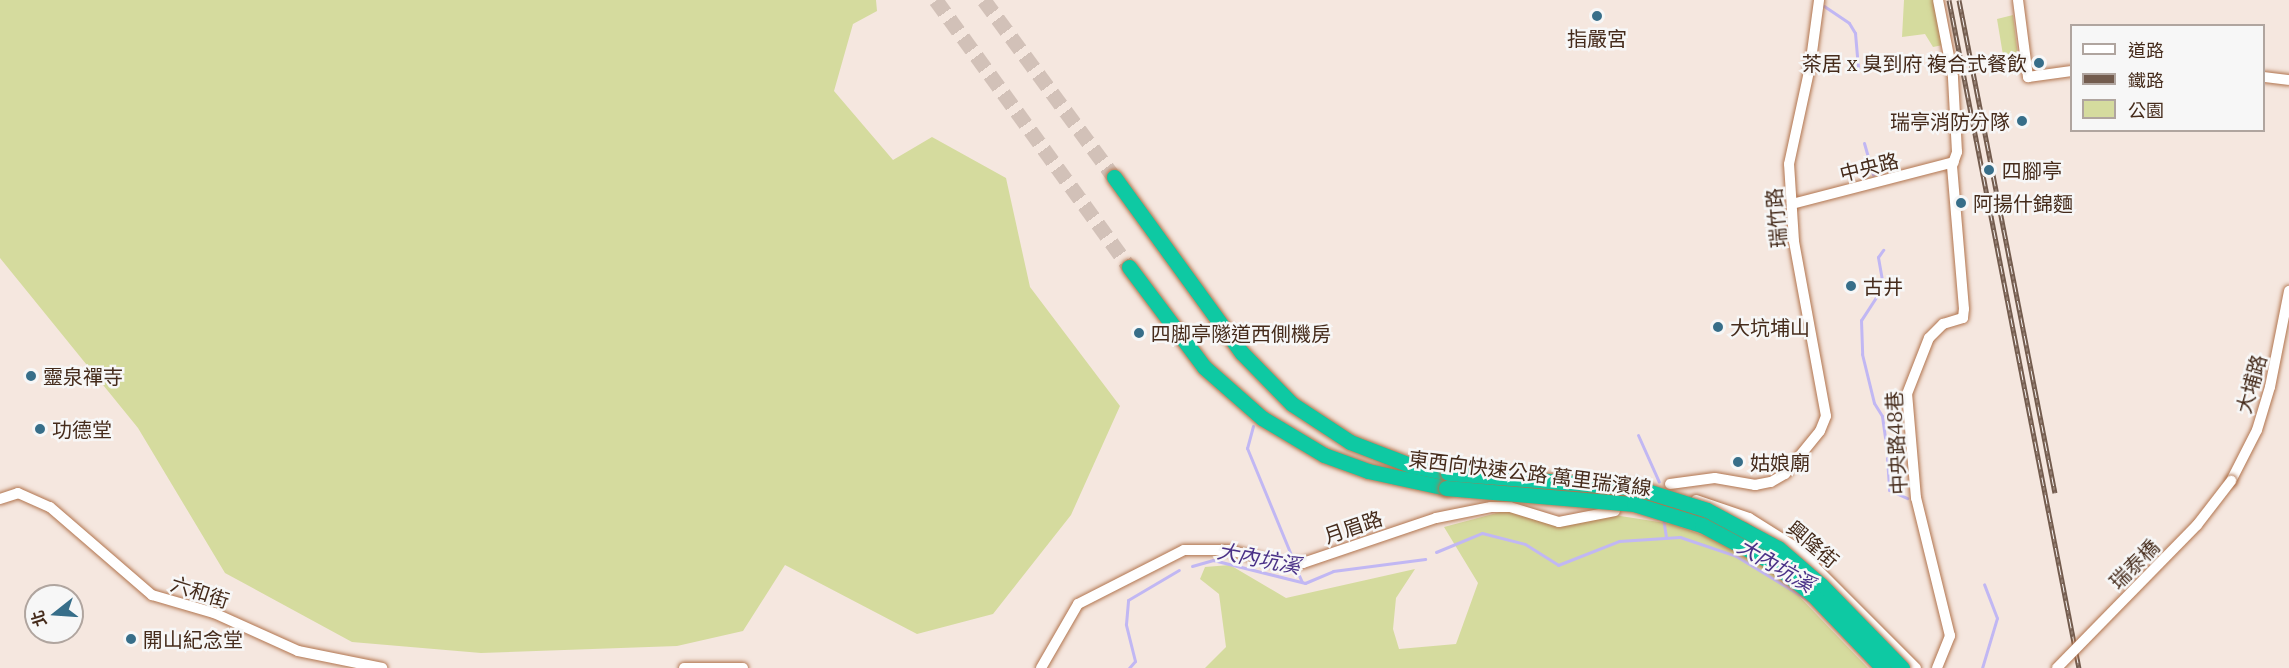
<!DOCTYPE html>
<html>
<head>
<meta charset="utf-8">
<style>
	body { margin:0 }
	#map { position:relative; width:2289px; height:668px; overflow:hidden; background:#f5e7df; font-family:"IBM Plex Serif","Noto Sans TC",serif }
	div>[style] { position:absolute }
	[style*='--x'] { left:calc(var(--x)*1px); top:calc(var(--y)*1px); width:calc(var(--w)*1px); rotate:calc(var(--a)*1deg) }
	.green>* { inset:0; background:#d5db9e }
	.stream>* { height:3px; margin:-1.5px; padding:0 1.5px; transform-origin:1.5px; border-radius:1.5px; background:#c1b7f3 }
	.highway-tunnel>* { height:15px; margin-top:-7.5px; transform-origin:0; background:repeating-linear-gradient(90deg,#d2c1b8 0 15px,transparent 0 23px) }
	.roads { filter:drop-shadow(0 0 2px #b1744e) drop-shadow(0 0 2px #b1744e) }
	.minor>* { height:10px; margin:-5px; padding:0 5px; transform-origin:5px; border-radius:5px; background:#fff }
	.highway>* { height:15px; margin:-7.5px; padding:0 7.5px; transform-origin:7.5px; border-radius:7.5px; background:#0ec9a3 }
	.rail>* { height:5px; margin-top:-2.5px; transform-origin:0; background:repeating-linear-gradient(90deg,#f7f7f7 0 9px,#735c4e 0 18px); box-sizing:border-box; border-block:2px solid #735c4e }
	.bridges { filter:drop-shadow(0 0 2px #b1744e) drop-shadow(0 0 2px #b1744e) }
	.minor-bridge>* { height:10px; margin:-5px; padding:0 5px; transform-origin:5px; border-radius:5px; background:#fff }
	.highway-bridge>* { height:15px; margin:-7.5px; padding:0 7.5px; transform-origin:7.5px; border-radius:7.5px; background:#0ec9a3 }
	.dots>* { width:16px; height:16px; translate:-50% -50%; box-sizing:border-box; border:3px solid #f7f7f7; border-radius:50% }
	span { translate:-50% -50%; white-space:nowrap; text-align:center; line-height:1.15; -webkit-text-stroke:5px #f7f7f7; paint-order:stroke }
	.poi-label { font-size:20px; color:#452b1b }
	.right { translate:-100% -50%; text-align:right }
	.left { translate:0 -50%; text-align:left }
	.street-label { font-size:20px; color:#452b1b }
	.water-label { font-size:21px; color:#4a3187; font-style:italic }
	.legend { position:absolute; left:2070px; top:24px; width:195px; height:108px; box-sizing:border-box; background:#f7f7f7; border:2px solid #b0a59f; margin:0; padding:8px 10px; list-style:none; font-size:18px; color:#452b1b }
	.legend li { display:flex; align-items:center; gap:12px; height:30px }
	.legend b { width:30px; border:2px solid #b0a59f }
	.north { position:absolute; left:24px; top:584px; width:60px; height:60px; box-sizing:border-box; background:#f7f7f7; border:2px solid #b0a59f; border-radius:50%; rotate:253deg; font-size:16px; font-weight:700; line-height:24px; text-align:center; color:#452b1b }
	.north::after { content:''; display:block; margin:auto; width:21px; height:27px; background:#376e89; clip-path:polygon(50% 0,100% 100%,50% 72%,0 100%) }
</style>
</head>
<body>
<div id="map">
	<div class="green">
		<i style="clip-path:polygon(0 0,876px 0,877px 11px,853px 24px,834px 91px,893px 160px,932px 137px,1006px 178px,1030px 287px,1120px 406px,1071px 515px,993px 614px,917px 634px,785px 565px,743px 631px,677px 646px,481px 653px,352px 642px,225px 573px,138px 428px,0 258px)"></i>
		<i style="clip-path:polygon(1904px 0,1934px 0,1943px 45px,1933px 47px,1925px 34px,1902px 37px)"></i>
		<i style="clip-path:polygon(2013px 15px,2019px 64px,2005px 67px,1997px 19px)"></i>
		<i style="clip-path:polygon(1508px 510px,1558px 526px,1614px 515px,1672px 524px,1722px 542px,1753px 557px,1796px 593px,1868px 668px,1205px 668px,1226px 647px,1219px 594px,1200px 579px,1205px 567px,1230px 565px,1286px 598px,1415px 569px,1396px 598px,1393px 629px,1399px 649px,1456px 644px,1478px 583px,1444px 527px)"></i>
	</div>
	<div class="stream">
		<i style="--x:1824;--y:6;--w:30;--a:34"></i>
		<i style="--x:1849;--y:23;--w:12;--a:59"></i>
		<i style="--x:1855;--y:33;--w:36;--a:85"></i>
		<i style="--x:1864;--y:143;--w:33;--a:74"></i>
		<i style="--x:1882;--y:280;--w:23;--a:-100"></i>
		<i style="--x:1878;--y:257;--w:9;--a:-54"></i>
		<i style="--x:1882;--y:288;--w:38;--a:123"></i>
		<i style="--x:1861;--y:320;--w:34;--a:88"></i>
		<i style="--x:1862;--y:354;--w:50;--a:76.2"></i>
		<i style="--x:1874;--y:403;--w:15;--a:58"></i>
		<i style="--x:1882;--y:416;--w:36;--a:82"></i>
		<i style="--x:1253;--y:426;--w:23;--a:105"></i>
		<i style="--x:1247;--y:448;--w:116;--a:67.6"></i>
		<i style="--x:1638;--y:435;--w:51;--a:65.9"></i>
		<i style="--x:1887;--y:458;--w:32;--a:86"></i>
		<i style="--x:1889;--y:490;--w:20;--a:24"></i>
		<i style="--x:1663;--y:518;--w:20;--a:81"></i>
		<i style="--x:1436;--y:552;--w:50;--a:-22.4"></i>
		<i style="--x:1482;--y:533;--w:44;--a:14.3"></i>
		<i style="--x:1525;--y:544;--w:39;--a:32"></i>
		<i style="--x:1558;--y:565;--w:66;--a:-21.5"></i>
		<i style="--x:1619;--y:541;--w:61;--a:-3.8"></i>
		<i style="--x:1680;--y:537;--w:59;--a:18.7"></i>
		<i style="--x:1736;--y:556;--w:84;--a:31.4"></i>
		<i style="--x:1192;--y:566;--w:22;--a:-16"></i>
		<i style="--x:1213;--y:560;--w:95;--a:14"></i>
		<i style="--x:1305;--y:583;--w:30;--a:-23"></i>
		<i style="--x:1333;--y:571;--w:93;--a:-7.4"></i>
		<i style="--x:1297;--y:571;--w:12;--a:66"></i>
		<i style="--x:1129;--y:668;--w:9;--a:-49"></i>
		<i style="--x:1135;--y:661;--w:38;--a:-104"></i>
		<i style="--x:1126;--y:624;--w:24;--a:-85"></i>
		<i style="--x:1128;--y:600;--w:59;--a:-30.5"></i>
		<i style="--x:1982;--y:668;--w:52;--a:-73.3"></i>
		<i style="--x:1997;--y:618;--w:36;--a:-111"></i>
	</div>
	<div class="highway-tunnel">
		<i style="--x:936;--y:0;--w:329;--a:54.1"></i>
		<i style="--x:984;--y:0;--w:220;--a:53.7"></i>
	</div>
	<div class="roads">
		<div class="minor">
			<i style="--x:2018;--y:0;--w:78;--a:82.6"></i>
			<i style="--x:2028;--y:77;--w:44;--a:-7.8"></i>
			<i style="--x:2264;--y:77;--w:25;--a:7"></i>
			<i style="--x:1792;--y:204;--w:167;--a:-14.5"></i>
			<i style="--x:2231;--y:481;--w:57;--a:-63"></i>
			<i style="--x:2257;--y:430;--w:45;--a:-73.2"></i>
			<i style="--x:2270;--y:387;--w:98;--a:-78.8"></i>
			<i style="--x:1670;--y:484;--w:45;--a:-7.6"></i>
			<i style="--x:1715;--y:478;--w:41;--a:9.9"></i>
			<i style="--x:1755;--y:485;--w:16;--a:-11"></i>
			<i style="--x:1771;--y:482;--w:16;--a:-30"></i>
			<i style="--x:1785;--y:474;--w:55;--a:-50.9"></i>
			<i style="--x:1820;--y:431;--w:16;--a:-68"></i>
			<i style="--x:1826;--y:416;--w:178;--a:-100.4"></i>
			<i style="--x:1794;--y:241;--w:77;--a:-93.7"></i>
			<i style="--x:1789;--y:164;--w:99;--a:-77.8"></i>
			<i style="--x:1810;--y:67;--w:68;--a:-82.3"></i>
			<i style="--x:0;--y:499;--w:19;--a:-18"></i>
			<i style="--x:18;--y:493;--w:35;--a:24"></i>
			<i style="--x:50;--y:507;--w:135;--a:40.8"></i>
			<i style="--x:152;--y:595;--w:65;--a:16.2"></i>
			<i style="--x:214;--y:613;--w:92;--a:24.3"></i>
			<i style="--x:298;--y:651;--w:86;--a:11.4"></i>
			<i style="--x:1696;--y:500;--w:56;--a:18.8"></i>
			<i style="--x:1749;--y:518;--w:54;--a:32.2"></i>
			<i style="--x:1795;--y:547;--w:171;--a:45"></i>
			<i style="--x:684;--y:668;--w:59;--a:0"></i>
			<i style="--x:1041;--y:668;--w:74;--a:-60"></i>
			<i style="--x:1078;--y:604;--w:119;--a:-27"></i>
			<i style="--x:1184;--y:550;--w:45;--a:0"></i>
			<i style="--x:1229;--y:550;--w:55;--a:14.8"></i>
			<i style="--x:1282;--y:564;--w:21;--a:-3"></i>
			<i style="--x:1303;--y:563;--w:140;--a:-18.7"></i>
			<i style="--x:1436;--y:518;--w:56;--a:-11.3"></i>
			<i style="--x:1491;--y:507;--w:19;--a:0"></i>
			<i style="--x:1510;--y:507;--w:51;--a:17"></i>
			<i style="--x:1559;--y:522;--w:57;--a:-11.1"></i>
			<i style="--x:1937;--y:668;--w:35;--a:-68"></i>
			<i style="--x:1950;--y:636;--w:142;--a:-103.8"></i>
			<i style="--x:1916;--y:498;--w:104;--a:-94.9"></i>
			<i style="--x:1907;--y:394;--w:60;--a:-68.6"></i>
			<i style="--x:1929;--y:338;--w:20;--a:-45"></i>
			<i style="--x:1943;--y:324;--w:21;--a:-17"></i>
			<i style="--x:1963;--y:318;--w:9;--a:-84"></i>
			<i style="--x:1964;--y:309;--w:144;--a:-94.8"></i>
			<i style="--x:1952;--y:166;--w:15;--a:-70"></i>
			<i style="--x:1957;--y:152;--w:75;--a:-93.1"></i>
			<i style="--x:1953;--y:77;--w:78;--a:-101"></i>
		</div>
		<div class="highway">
			<i style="--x:1114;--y:177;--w:218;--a:54"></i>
			<i style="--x:1242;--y:353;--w:71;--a:45.6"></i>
			<i style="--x:1292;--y:404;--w:69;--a:33.2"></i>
			<i style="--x:1350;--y:442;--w:67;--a:20.9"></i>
			<i style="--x:1413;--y:466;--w:36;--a:11"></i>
			<i style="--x:1129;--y:267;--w:125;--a:53.1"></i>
			<i style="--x:1204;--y:367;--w:77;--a:41.3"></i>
			<i style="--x:1262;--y:418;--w:72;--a:30.8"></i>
			<i style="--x:1324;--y:455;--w:47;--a:20"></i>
			<i style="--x:1368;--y:471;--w:80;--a:12.3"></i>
		</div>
	</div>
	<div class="rail">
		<i style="--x:1949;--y:0;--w:681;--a:78.99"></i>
		<i style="--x:1959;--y:0;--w:502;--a:78.98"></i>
	</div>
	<div class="bridges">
		<div class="minor-bridge">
			<i style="--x:2057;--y:668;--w:200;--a:-45.6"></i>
			<i style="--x:2197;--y:525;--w:56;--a:-52.3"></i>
		</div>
		<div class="highway-bridge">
			<i style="--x:1448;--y:473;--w:190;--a:4.5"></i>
			<i style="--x:1637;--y:488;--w:73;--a:17.4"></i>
			<i style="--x:1707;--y:510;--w:81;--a:28.2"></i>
			<i style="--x:1778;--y:548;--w:57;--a:40.7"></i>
			<i style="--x:1821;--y:585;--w:116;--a:45.7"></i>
			<i style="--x:1446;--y:488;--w:189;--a:4.9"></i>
			<i style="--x:1634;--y:504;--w:71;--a:17.2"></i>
			<i style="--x:1702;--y:525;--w:77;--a:27.9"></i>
			<i style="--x:1770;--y:561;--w:55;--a:38.3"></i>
			<i style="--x:1813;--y:595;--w:101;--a:46.2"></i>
		</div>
	</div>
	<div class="dots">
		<i style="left:1597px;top:16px;background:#376e89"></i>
		<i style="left:2039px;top:63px;background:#376e89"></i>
		<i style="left:2022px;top:121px;background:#376e89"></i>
		<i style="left:1989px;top:170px;background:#376e89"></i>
		<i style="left:1961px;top:203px;background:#376e89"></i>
		<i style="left:1851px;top:286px;background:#376e89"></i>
		<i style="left:1718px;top:327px;background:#376e89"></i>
		<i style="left:1139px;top:333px;background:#376e89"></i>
		<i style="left:31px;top:376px;background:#376e89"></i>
		<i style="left:40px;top:429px;background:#376e89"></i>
		<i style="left:1738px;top:462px;background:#376e89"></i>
		<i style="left:131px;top:639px;background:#376e89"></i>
	</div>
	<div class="poi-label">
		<span style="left:1597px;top:38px">指嚴宮</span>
		<span class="right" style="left:2027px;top:63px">茶居 x 臭到府 複合式餐飲</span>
		<span class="right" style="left:2010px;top:121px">瑞亭消防分隊</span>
		<span class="left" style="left:2002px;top:170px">四腳亭</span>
		<span class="left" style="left:1973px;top:203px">阿揚什錦麵</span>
		<span class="left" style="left:1863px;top:286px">古井</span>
		<span class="left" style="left:1730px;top:327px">大坑埔山</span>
		<span class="left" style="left:1151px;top:333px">四脚亭隧道西側機房</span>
		<span class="left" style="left:43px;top:376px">靈泉禪寺</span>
		<span class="left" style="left:52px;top:429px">功德堂</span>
		<span class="left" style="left:1750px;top:462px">姑娘廟</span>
		<span class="left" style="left:143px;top:639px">開山紀念堂</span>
	</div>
	<div class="street-label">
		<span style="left:1869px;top:167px;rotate:-14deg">中央路</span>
		<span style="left:1776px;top:218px;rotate:-95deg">瑞竹路</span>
		<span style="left:2251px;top:384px;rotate:-74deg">大埔路</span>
		<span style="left:1896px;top:443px;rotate:-93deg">中央路48巷</span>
		<span style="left:1530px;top:473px;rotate:7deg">東西向快速公路 萬里瑞濱線</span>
		<span style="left:1353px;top:527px;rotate:-19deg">月眉路</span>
		<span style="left:1813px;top:544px;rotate:40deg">興隆街</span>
		<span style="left:2134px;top:564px;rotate:-45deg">瑞泰橋</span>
		<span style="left:200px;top:592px;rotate:18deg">六和街</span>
	</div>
	<div class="water-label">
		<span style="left:1259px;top:558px;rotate:11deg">大內坑溪</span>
		<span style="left:1776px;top:565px;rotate:30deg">大內坑溪</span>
	</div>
	<ul class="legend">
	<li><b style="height:8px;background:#fff"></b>道路</li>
	<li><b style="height:8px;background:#735c4e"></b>鐵路</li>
	<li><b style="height:16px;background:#d5db9e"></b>公園</li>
	</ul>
	<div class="north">北</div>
</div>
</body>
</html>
